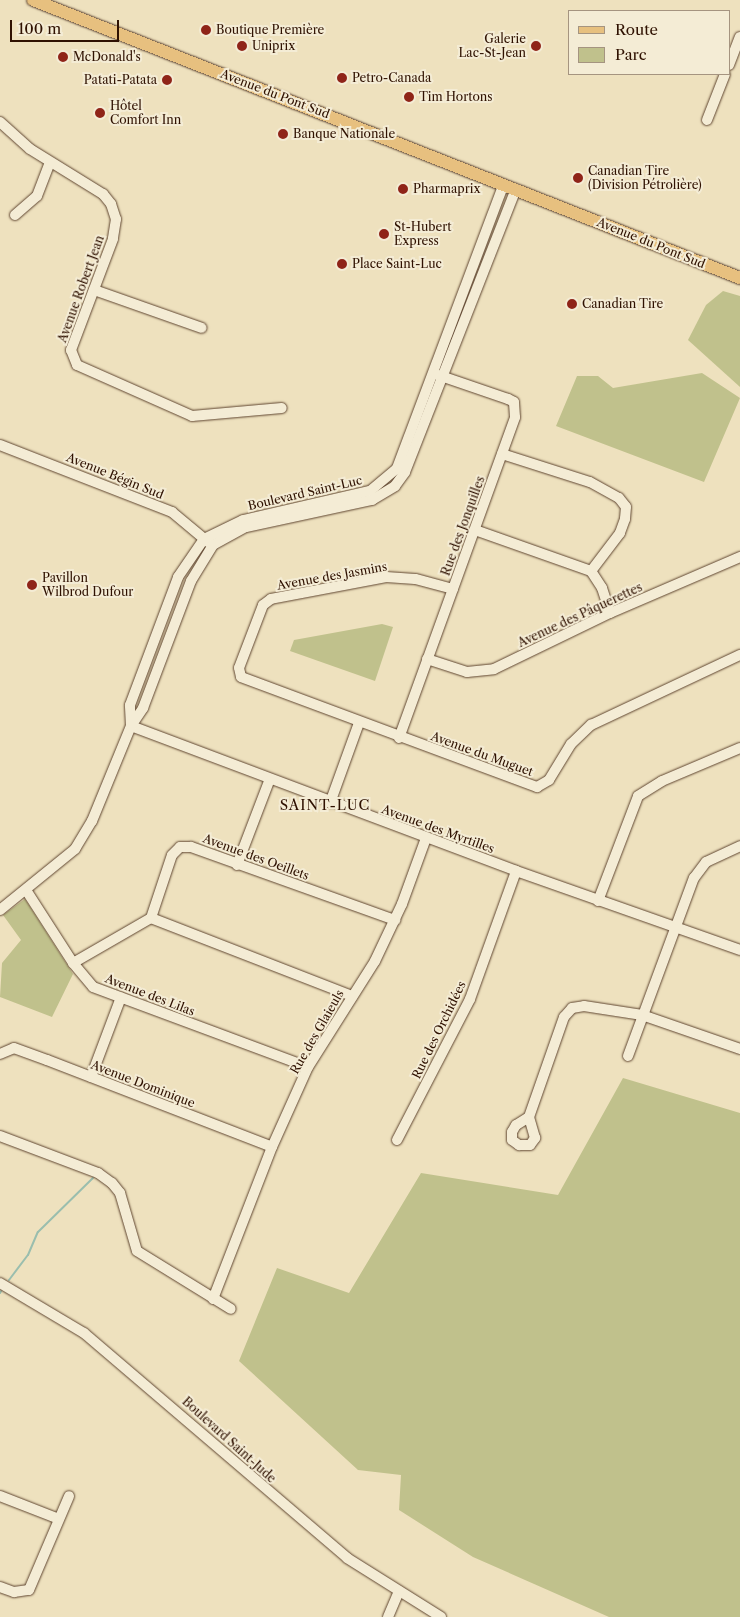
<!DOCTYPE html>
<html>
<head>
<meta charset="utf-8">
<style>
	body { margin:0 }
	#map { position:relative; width:740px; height:1617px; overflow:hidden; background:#eee1be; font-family:"Libre Caslon Text",serif }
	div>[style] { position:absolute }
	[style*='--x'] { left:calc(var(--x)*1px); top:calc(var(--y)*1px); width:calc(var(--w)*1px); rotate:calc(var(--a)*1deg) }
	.green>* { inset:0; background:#c0c18c }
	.stream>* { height:2px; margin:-1px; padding:0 1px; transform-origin:1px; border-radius:1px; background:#9abeae }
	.roads { filter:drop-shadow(0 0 1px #5f4530) drop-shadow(0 0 1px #5f4530) }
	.minor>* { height:10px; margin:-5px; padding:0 5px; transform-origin:5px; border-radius:5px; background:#f4ecd5 }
	.major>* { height:12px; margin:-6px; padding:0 6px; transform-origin:6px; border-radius:6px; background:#e7c07f }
	.dots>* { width:14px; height:14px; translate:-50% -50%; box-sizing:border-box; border:2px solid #f4ecd5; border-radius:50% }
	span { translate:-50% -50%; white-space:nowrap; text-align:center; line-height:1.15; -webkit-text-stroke:4px #f4ecd5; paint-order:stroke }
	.poi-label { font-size:12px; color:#2f1101 }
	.left { translate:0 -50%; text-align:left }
	.right { translate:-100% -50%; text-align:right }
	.street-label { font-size:12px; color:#2f1101 }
	.neighbourhood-label { font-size:14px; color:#2f1101; letter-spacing:1px }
	.legend { position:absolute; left:568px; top:10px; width:162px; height:65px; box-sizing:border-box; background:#f4ecd5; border:1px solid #a59480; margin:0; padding:6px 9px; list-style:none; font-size:15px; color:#2f1101 }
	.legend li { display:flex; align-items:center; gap:10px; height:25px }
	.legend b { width:25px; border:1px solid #a59480 }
	.scale { position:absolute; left:10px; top:20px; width:109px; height:22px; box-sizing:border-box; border:2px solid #2f1101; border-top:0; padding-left:6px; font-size:15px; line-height:18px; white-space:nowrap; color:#2f1101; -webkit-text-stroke:4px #f4ecd5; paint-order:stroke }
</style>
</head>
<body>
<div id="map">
	<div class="green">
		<i style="clip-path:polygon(723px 291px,740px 296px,740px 387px,688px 340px,706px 305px)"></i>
		<i style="clip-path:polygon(702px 373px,740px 398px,704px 482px,556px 426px,577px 376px,598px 376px,613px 388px)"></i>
		<i style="clip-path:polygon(382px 624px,393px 627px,375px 681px,290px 651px,294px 640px)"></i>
		<i style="clip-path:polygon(25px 899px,73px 974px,52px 1017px,0 997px,2px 963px,21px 940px,3px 915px)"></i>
		<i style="clip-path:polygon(623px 1078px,740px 1113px,740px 1617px,609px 1617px,473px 1557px,399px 1510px,401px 1475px,358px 1470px,239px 1361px,277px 1268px,349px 1293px,421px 1173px,558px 1195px)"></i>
	</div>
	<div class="stream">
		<i style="--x:9;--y:1280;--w:31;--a:-53"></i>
		<i style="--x:28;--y:1255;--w:25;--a:-67"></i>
		<i style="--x:38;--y:1232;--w:77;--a:-44.5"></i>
		<i style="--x:0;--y:1293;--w:2;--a:-63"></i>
	</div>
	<div class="roads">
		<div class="minor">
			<i style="--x:729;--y:65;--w:30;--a:-69"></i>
			<i style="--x:707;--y:120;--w:49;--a:-68.6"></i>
			<i style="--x:0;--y:122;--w:40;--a:42"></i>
			<i style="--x:30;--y:149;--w:86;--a:31.7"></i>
			<i style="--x:103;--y:194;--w:13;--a:51"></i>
			<i style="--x:111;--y:204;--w:16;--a:72"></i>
			<i style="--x:116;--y:219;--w:20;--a:99"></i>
			<i style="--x:113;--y:239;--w:119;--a:110.7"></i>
			<i style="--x:71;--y:350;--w:16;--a:68"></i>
			<i style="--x:77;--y:365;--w:126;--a:23.9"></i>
			<i style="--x:192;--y:416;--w:90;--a:-5.1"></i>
			<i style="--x:15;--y:215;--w:29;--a:-41"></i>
			<i style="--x:37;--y:196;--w:36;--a:-69"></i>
			<i style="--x:94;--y:290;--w:114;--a:19.4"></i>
			<i style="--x:0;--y:445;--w:185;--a:21.3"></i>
			<i style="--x:172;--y:512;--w:47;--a:39.8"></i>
			<i style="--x:502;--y:454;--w:92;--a:17.7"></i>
			<i style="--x:590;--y:482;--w:33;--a:29"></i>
			<i style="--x:619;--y:498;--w:11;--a:52"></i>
			<i style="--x:626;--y:507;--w:12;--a:95"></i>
			<i style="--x:625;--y:519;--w:15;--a:110"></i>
			<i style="--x:620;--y:533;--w:48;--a:127.3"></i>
			<i style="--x:475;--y:530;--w:123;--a:19.5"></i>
			<i style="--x:591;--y:571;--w:20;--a:57"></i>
			<i style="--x:602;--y:588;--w:26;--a:72"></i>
			<i style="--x:453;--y:589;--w:39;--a:-165"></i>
			<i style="--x:415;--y:579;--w:29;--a:-176"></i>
			<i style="--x:386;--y:577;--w:117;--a:169.2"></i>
			<i style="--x:271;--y:599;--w:10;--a:143"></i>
			<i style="--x:263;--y:605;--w:67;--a:110.9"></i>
			<i style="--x:239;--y:668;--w:9;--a:77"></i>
			<i style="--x:241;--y:677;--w:316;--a:20.4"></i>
			<i style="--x:537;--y:787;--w:14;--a:-30"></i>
			<i style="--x:549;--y:780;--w:42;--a:-58.6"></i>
			<i style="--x:571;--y:744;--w:28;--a:-44"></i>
			<i style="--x:591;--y:725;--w:165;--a:-25.2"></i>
			<i style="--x:427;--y:659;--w:42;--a:18"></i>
			<i style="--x:467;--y:672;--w:27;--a:-6"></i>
			<i style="--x:494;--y:669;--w:129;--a:-25.8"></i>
			<i style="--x:610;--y:613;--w:142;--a:-23.3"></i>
			<i style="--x:131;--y:726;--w:21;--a:-93"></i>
			<i style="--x:130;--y:705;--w:137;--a:-69.4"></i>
			<i style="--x:178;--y:577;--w:46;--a:-55.6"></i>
			<i style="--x:204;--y:539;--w:43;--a:-26"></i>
			<i style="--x:243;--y:520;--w:130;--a:-12.9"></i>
			<i style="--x:370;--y:491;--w:35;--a:-40"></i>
			<i style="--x:397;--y:468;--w:303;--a:-69.4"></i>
			<i style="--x:131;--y:726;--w:411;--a:20.6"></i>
			<i style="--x:516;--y:871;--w:238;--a:19.4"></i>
			<i style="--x:399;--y:738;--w:341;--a:-70.1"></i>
			<i style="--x:515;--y:417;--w:15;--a:-94"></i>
			<i style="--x:514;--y:402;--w:7;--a:-153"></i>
			<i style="--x:508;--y:399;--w:74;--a:-161.1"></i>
			<i style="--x:330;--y:803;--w:85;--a:-70.1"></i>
			<i style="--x:237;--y:865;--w:90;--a:-69.1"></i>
			<i style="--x:26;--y:890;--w:87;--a:57.2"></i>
			<i style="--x:73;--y:963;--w:31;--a:50"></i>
			<i style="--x:93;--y:987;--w:229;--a:20.4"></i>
			<i style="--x:598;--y:901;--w:112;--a:-69.1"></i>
			<i style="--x:638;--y:796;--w:28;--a:-32"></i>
			<i style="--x:662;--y:781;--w:85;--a:-22.9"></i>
			<i style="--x:0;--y:910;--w:97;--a:-39.1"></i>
			<i style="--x:75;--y:849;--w:33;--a:-59"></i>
			<i style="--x:92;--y:821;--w:103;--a:-67.7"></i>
			<i style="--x:131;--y:726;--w:22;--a:-56"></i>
			<i style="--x:143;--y:708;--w:136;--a:-69.3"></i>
			<i style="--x:191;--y:581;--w:42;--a:-58.6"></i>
			<i style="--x:213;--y:545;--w:38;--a:-29"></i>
			<i style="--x:246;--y:527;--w:129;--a:-12.1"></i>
			<i style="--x:372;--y:500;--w:27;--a:-31"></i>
			<i style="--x:395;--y:486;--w:17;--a:-54"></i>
			<i style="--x:405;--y:472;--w:304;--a:-68.6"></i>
			<i style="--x:151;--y:918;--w:216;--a:21.2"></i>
			<i style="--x:73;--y:963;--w:90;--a:-30"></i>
			<i style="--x:151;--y:918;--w:66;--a:-71.6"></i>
			<i style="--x:172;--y:855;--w:11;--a:-45"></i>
			<i style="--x:180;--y:847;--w:11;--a:0"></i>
			<i style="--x:191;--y:847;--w:217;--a:19.7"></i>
			<i style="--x:0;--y:1054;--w:15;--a:-23"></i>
			<i style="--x:14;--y:1048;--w:35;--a:20"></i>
			<i style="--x:47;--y:1060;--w:241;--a:21.1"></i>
			<i style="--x:628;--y:1056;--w:190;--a:-69.7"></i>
			<i style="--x:694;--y:878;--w:20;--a:-53"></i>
			<i style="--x:706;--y:862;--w:38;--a:-25"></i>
			<i style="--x:91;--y:1077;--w:85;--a:-69.4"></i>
			<i style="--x:529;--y:1117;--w:15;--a:148"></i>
			<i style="--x:516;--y:1125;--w:8;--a:120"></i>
			<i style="--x:512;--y:1132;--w:8;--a:90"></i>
			<i style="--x:512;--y:1140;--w:9;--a:36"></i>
			<i style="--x:519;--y:1145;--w:11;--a:0"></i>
			<i style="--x:530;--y:1145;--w:9;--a:-54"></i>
			<i style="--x:535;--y:1138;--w:22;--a:-106"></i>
			<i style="--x:529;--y:1117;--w:106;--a:-70.7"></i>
			<i style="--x:564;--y:1017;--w:12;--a:-48"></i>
			<i style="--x:572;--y:1008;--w:12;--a:-9"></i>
			<i style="--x:584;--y:1006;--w:59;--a:8.8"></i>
			<i style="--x:642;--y:1015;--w:104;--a:19.1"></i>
			<i style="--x:0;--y:1136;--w:105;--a:20.7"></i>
			<i style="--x:98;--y:1173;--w:17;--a:36"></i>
			<i style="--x:112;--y:1183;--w:13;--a:51"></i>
			<i style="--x:120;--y:1193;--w:60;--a:73.7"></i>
			<i style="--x:137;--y:1251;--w:110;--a:31.7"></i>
			<i style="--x:397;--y:1140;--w:159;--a:-62.6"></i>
			<i style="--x:470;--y:999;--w:136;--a:-70.2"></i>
			<i style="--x:0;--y:1283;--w:98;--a:30.8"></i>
			<i style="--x:84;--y:1333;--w:346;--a:40.5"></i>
			<i style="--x:347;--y:1558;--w:111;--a:32.1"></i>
			<i style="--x:213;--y:1299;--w:163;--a:-68.8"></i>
			<i style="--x:272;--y:1147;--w:88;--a:-65.8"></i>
			<i style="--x:308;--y:1067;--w:125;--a:-57.7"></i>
			<i style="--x:375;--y:961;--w:63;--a:-64.7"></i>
			<i style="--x:402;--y:904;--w:70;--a:-70"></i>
			<i style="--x:0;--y:1496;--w:63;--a:21.3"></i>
			<i style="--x:0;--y:1587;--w:15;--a:20"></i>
			<i style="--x:14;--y:1592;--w:15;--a:-8"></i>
			<i style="--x:29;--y:1590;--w:102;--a:-66.9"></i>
			<i style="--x:388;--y:1617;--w:28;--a:-67"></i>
		</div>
		<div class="major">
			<i style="--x:33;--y:0;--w:760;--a:21.47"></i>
		</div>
	</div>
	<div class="dots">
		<i style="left:206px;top:30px;background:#8f2418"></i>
		<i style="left:242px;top:46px;background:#8f2418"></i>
		<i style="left:536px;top:46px;background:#8f2418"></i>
		<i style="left:63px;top:57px;background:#8f2418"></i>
		<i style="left:342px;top:78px;background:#8f2418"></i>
		<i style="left:167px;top:80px;background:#8f2418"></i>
		<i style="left:409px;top:97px;background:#8f2418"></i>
		<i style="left:100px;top:113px;background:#8f2418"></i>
		<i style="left:283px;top:134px;background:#8f2418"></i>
		<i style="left:578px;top:178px;background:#8f2418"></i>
		<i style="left:403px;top:189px;background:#8f2418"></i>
		<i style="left:384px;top:234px;background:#8f2418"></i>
		<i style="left:342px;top:264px;background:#8f2418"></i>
		<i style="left:572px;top:304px;background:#8f2418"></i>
		<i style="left:32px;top:585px;background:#8f2418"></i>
	</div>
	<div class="poi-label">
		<span class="left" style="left:216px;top:30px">Boutique Première</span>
		<span class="right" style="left:526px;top:46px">Galerie<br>Lac-St-Jean</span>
		<span class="left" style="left:252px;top:46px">Uniprix</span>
		<span class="left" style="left:73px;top:57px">McDonald's</span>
		<span class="left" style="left:352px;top:78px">Petro-Canada</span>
		<span class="right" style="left:157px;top:80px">Patati-Patata</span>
		<span class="left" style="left:419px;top:97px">Tim Hortons</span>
		<span class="left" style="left:110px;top:113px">Hôtel<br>Comfort Inn</span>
		<span class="left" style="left:293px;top:134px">Banque Nationale</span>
		<span class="left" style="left:588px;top:178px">Canadian Tire<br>(Division Pétrolière)</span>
		<span class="left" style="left:413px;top:189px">Pharmaprix</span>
		<span class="left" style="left:394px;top:234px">St-Hubert<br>Express</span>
		<span class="left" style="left:352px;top:264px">Place Saint-Luc</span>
		<span class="left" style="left:582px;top:304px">Canadian Tire</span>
		<span class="left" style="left:42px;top:585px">Pavillon<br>Wilbrod Dufour</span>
	</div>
	<div class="street-label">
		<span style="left:275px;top:94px;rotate:21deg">Avenue du Pont Sud</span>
		<span style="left:651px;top:243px;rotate:22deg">Avenue du Pont Sud</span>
		<span style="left:81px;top:289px;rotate:-70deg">Avenue Robert Jean</span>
		<span style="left:115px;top:476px;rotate:22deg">Avenue Bégin Sud</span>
		<span style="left:305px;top:493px;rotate:-13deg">Boulevard Saint-Luc</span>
		<span style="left:463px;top:526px;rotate:-70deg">Rue des Jonquilles</span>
		<span style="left:332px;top:576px;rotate:-10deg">Avenue des Jasmins</span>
		<span style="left:580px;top:615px;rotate:-25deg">Avenue des Pâquerettes</span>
		<span style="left:482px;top:754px;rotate:20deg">Avenue du Muguet</span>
		<span style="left:438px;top:829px;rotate:20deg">Avenue des Myrtilles</span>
		<span style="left:256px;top:857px;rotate:20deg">Avenue des Oeillets</span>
		<span style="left:150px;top:995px;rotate:21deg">Avenue des Lilas</span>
		<span style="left:439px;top:1030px;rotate:-64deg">Rue des Orchidées</span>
		<span style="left:317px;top:1032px;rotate:-60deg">Rue des Glaieuls</span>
		<span style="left:143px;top:1084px;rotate:21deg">Avenue Dominique</span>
		<span style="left:229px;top:1440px;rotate:42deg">Boulevard Saint-Jude</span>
	</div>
	<div class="neighbourhood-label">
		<span style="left:325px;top:805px">SAINT-LUC</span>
	</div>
	<ul class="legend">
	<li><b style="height:6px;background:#e7c07f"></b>Route</li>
	<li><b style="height:14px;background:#c0c18c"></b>Parc</li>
	</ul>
	<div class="scale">100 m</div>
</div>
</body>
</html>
